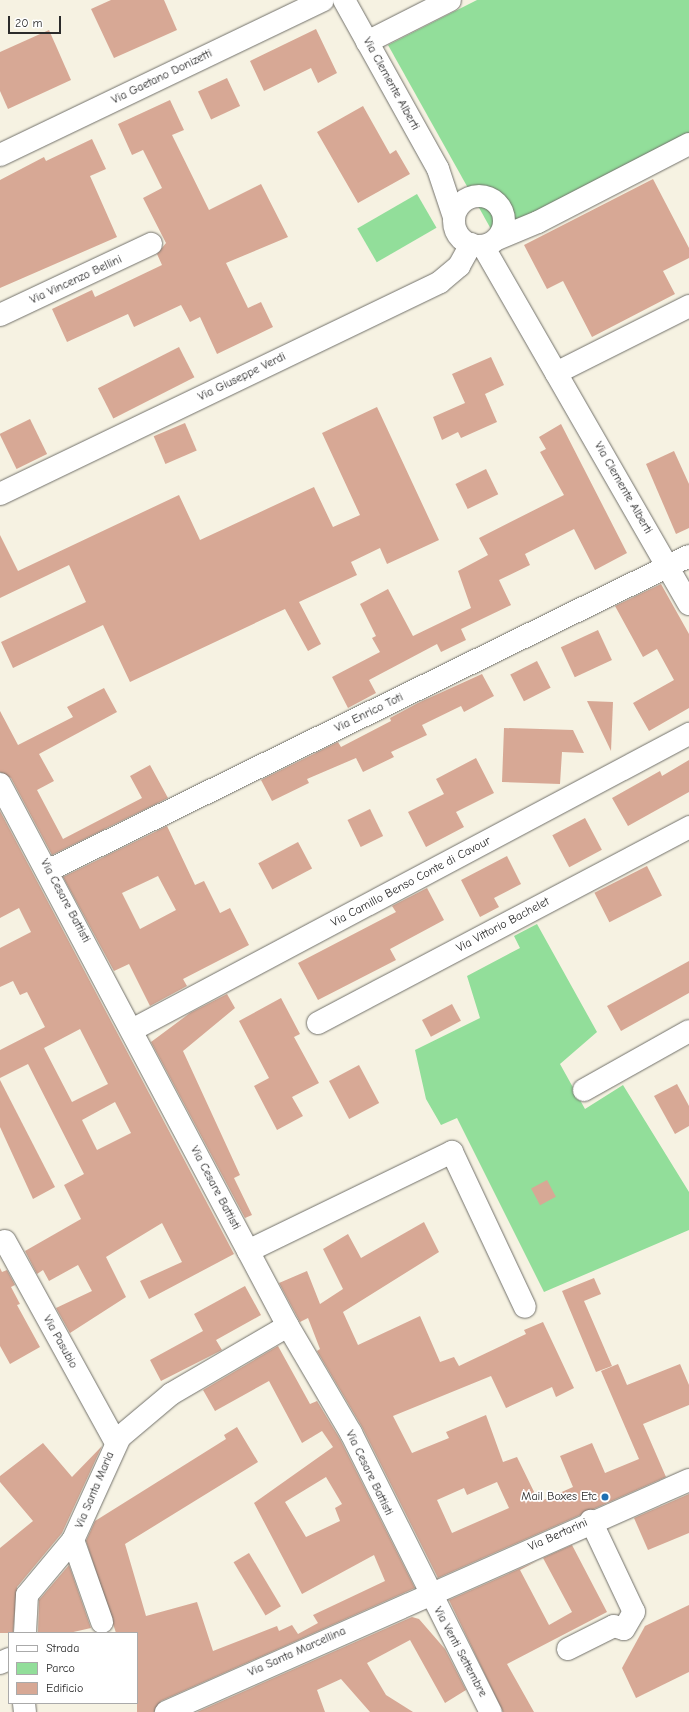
<!DOCTYPE html>
<html>
<head>
<meta charset="utf-8">
<style>
	body { margin:0 }
	#map { position:relative; width:689px; height:1712px; overflow:hidden; background:#f6f2e2; font-family:"Comic Neue",sans-serif }
	div>[style] { position:absolute }
	[style*='--x'] { left:calc(var(--x)*1px); top:calc(var(--y)*1px); width:calc(var(--w)*1px); rotate:calc(var(--a)*1deg) }
	.green>* { inset:0; background:#92de9a; transform-origin:0 0 }
	.building>* { inset:0; background:#d7a895; transform-origin:0 0 }
	.roads { filter:drop-shadow(0 0 1px #72716b) drop-shadow(0 0 1px #72716b) }
	.minor>* { height:22px; margin:-11px; padding:0 11px; transform-origin:11px; border-radius:11px; background:#fff }
	.minor>.ring { margin:-11px; padding:0; box-sizing:content-box; background:none; border:22px solid #fff; border-radius:50% }
	.dots>* { width:11px; height:11px; translate:-50% -50%; box-sizing:border-box; border:2px solid #fff; border-radius:50% }
	span { translate:-50% -50%; white-space:nowrap; text-align:center; line-height:1.15; -webkit-text-stroke:3.5px #fff; paint-order:stroke }
	.street-label { font-size:12px; color:#2b2b2b }
	.poi-label { font-size:12px; color:#2b2b2b }
	.right { translate:-100% -50%; text-align:right }
	.legend { position:absolute; left:8px; top:1632px; width:130px; height:72px; box-sizing:border-box; background:#fff; border:1px solid #aaa; margin:0; padding:5px 7px; list-style:none; font-size:12px; color:#2b2b2b }
	.legend li { display:flex; align-items:center; gap:8px; height:20px }
	.legend b { width:20px; border:1px solid #aaa }
	.scale { position:absolute; left:8px; top:16px; width:53px; height:18px; box-sizing:border-box; border:2px solid #2b2b2b; border-top:0; padding-left:5px; font-size:12px; line-height:14px; white-space:nowrap; color:#2b2b2b; -webkit-text-stroke:3px #fff; paint-order:stroke }
</style>
</head>
<body>
<div id="map">
	<div class="green">
		<i style="clip-path:polygon(477px 0,689px 0,689px 153px,501px 247px,388px 45px)"></i>
		<i style="left:417px;top:194px;width:39px;height:69px;rotate:60deg"></i>
		<i style="clip-path:polygon(537px 924px,597px 1032px,560px 1064px,585px 1109px,623px 1085px,689px 1192px,689px 1230px,544px 1292px,457px 1118px,441px 1125px,426px 1099px,415px 1050px,480px 1018px,467px 976px,520px 948px,514px 936px)"></i>
	</div>
	<div class="building">
		<i style="clip-path:polygon(111px 0,164px 0,177px 30px,114px 58px,91px 9px)"></i>
		<i style="clip-path:polygon(316px 29px,337px 73px,318px 83px,311px 68px,264px 91px,250px 61px)"></i>
		<i style="clip-path:polygon(49px 30px,71px 80px,8px 109px,0 91px,0 52px)"></i>
		<i style="left:227px;top:78px;width:31px;height:32px;rotate:65deg"></i>
		<i style="clip-path:polygon(170px 100px,184px 130px,172px 135px,209px 210px,261px 184px,288px 237px,226px 263px,248px 308px,261px 302px,273px 327px,217px 354px,200px 317px,190px 322px,181px 305px,134px 327px,128px 314px,67px 342px,52px 309px,92px 290px,95px 297px,162px 265px,157px 254px,166px 243px,143px 198px,162px 188px,143px 150px,132px 155px,118px 124px)"></i>
		<i style="clip-path:polygon(363px 106px,390px 154px,396px 150px,410px 174px,358px 203px,317px 132px)"></i>
		<i style="clip-path:polygon(92px 139px,106px 169px,90px 176px,117px 237px,0 288px,0 180px,44px 157px,46px 161px)"></i>
		<i style="clip-path:polygon(653px 179px,689px 248px,689px 258px,663px 271px,675px 294px,592px 337px,563px 281px,547px 289px,524px 245px)"></i>
		<i style="left:179px;top:347px;width:34px;height:91px;rotate:63deg"></i>
		<i style="clip-path:polygon(491px 357px,504px 385px,485px 394px,497px 422px,461px 438px,458px 432px,442px 440px,433px 417px,465px 403px,452px 374px)"></i>
		<i style="clip-path:polygon(377px 407px,439px 540px,387px 564px,380px 548px,351px 562px,357px 575px,299px 602px,321px 644px,308px 651px,285px 609px,130px 682px,103px 625px,13px 668px,1px 642px,86px 602px,69px 565px,0 598px,0 535px,18px 571px,179px 495px,200px 540px,314px 487px,333px 527px,360px 515px,322px 433px)"></i>
		<i style="left:30px;top:419px;width:39px;height:34px;rotate:64deg"></i>
		<i style="left:185px;top:423px;width:30px;height:34px;rotate:67deg"></i>
		<i style="clip-path:polygon(561px 424px,627px 553px,595px 570px,574px 529px,525px 554px,530px 565px,499px 580px,511px 605px,461px 629px,466px 640px,441px 652px,437px 644px,369px 680px,376px 693px,348px 708px,332px 677px,380px 652px,372px 638px,376px 636px,360px 604px,388px 589px,413px 636px,471px 608px,458px 571px,488px 555px,479px 538px,564px 495px,540px 452px,546px 449px,539px 437px)"></i>
		<i style="clip-path:polygon(674px 451px,689px 484px,689px 528px,676px 534px,646px 464px)"></i>
		<i style="left:486px;top:469px;width:28px;height:34px;rotate:64deg"></i>
		<i style="clip-path:polygon(661px 584px,689px 634px,689px 708px,649px 731px,633px 703px,674px 680px,657px 649px,643px 657px,615px 606px)"></i>
		<i style="left:598px;top:630px;width:33px;height:41px;rotate:65deg"></i>
		<i style="left:537px;top:661px;width:30px;height:30px;rotate:63deg"></i>
		<i style="clip-path:polygon(482px 674px,494px 696px,464px 712px,461px 706px,422px 725px,427px 735px,391px 752px,394px 757px,363px 772px,356px 758px,307px 779px,309px 783px,272px 801px,261px 780px,338px 742px,341px 747px,391px 721px,390px 718px,418px 703px)"></i>
		<i style="clip-path:polygon(104px 688px,117px 712px,39px 754px,54px 781px,37px 790px,63px 839px,142px 798px,130px 776px,150px 765px,168px 798px,52px 855px,11px 778px,0 772px,0 711px,18px 745px,73px 717px,67px 707px)"></i>
		<i style="clip-path:polygon(587px 701px,613px 702px,611px 751px)"></i>
		<i style="clip-path:polygon(504px 728px,573px 730px,584px 753px,562px 752px,560px 784px,502px 782px)"></i>
		<i style="clip-path:polygon(476px 758px,494px 793px,456px 812px,464px 827px,426px 847px,408px 812px,444px 794px,436px 779px)"></i>
		<i style="clip-path:polygon(689px 760px,689px 792px,628px 826px,612px 798px,660px 771px,662px 776px)"></i>
		<i style="left:370px;top:809px;width:30px;height:25px;rotate:64deg"></i>
		<i style="clip-path:polygon(evenodd,0 811px,234px 1254px,149px 1299px,140px 1281px,182px 1262px,162px 1223px,106px 1257px,126px 1297px,70px 1333px,56px 1308px,92px 1291px,78px 1265px,49px 1281px,43px 1270px,37px 1274px,25px 1251px,81px 1219px,64px 1185px,84px 1174px,28px 1064px,0 1078px,0 1050px,45px 1027px,27px 992px,20px 995px,13px 981px,0 987px,0 948px,31px 932px,19px 908px,0 918px,0 811px,80px 1029px,108px 1084px,72px 1102px,44px 1048px,80px 1029px,0 811px,115px 1102px,131px 1133px,97px 1150px,82px 1120px,115px 1102px)"></i>
		<i style="left:585px;top:818px;width:36px;height:37px;rotate:62deg"></i>
		<i style="clip-path:polygon(evenodd,167px 826px,195px 885px,204px 881px,220px 913px,230px 908px,249px 945px,183px 979px,187px 986px,150px 1006px,129px 964px,114px 971px,63px 877px,167px 826px,158px 876px,176px 910px,140px 929px,122px 893px,158px 876px)"></i>
		<i style="left:298px;top:842px;width:30px;height:45px;rotate:62deg"></i>
		<i style="clip-path:polygon(507px 856px,521px 884px,494px 898px,499px 907px,480px 917px,461px 880px)"></i>
		<i style="left:647px;top:866px;width:33px;height:59px;rotate:63deg"></i>
		<i style="clip-path:polygon(427px 888px,444px 920px,390px 949px,396px 960px,318px 1000px,298px 963px,396px 912px,392px 906px)"></i>
		<i style="clip-path:polygon(689px 961px,689px 993px,621px 1031px,607px 1006px)"></i>
		<i style="clip-path:polygon(227px 994px,235px 1008px,183px 1051px,240px 1175px,234px 1178px,252px 1215px,245px 1218px,151px 1042px,190px 1013px)"></i>
		<i style="clip-path:polygon(281px 998px,300px 1034px,294px 1037px,319px 1083px,292px 1097px,303px 1116px,277px 1130px,254px 1086px,269px 1078px,239px 1021px)"></i>
		<i style="left:452px;top:1004px;width:19px;height:34px;rotate:62deg"></i>
		<i style="left:359px;top:1065px;width:43px;height:34px;rotate:62deg"></i>
		<i style="clip-path:polygon(0 1080px,55px 1187px,33px 1199px,0 1127px)"></i>
		<i style="clip-path:polygon(677px 1084px,689px 1106px,689px 1126px,675px 1134px,654px 1096px)"></i>
		<i style="left:547px;top:1180px;width:19px;height:18px;rotate:62deg"></i>
		<i style="clip-path:polygon(evenodd,424px 1222px,439px 1252px,343px 1312px,358px 1345px,420px 1316px,440px 1362px,454px 1357px,459px 1366px,526px 1334px,524px 1330px,543px 1322px,574px 1388px,556px 1397px,552px 1387px,506px 1408px,491px 1376px,393px 1416px,412px 1453px,449px 1438px,446px 1432px,486px 1415px,503px 1462px,517px 1457px,539px 1502px,573px 1487px,560px 1456px,592px 1443px,605px 1473px,639px 1459px,601px 1371px,618px 1364px,627px 1385px,680px 1364px,689px 1385px,689px 1405px,643px 1424px,666px 1477px,438px 1578px,362px 1427px,317px 1351px,320px 1349px,308px 1318px,300px 1322px,279px 1283px,307px 1271px,320px 1304px,343px 1289px,323px 1249px,348px 1234px,361px 1258px,424px 1222px,497px 1482px,509px 1508px,452px 1533px,437px 1500px,464px 1488px,467px 1495px,497px 1482px)"></i>
		<i style="clip-path:polygon(0 1268px,2px 1272px,7px 1270px,15px 1285px,11px 1287px,20px 1304px,17px 1305px,40px 1347px,10px 1364px,0 1346px)"></i>
		<i style="clip-path:polygon(594px 1278px,601px 1294px,584px 1301px,612px 1366px,596px 1372px,562px 1291px)"></i>
		<i style="clip-path:polygon(245px 1286px,261px 1315px,216px 1340px,222px 1350px,161px 1381px,150px 1360px,203px 1331px,194px 1314px)"></i>
		<i style="clip-path:polygon(evenodd,278px 1346px,310px 1404px,317px 1401px,340px 1439px,415px 1588px,161px 1701px,154px 1712px,137px 1712px,137px 1633px,116px 1633px,86px 1541px,95px 1521px,226px 1439px,224px 1435px,237px 1427px,258px 1462px,125px 1544px,146px 1616px,197px 1602px,213px 1651px,277px 1626px,279px 1631px,292px 1625px,298px 1634px,318px 1623px,313px 1615px,385px 1581px,374px 1555px,302px 1594px,254px 1503px,333px 1447px,322px 1431px,302px 1443px,269px 1381px,215px 1411px,203px 1390px,278px 1346px,326px 1477px,342px 1504px,335px 1508px,340px 1521px,306px 1537px,285px 1502px,326px 1477px)"></i>
		<i style="clip-path:polygon(43px 1443px,72px 1477px,102px 1446px,62px 1533px,17px 1587px,13px 1633px,0 1633px,0 1548px,33px 1521px,0 1482px,0 1476px)"></i>
		<i style="clip-path:polygon(689px 1494px,689px 1533px,648px 1550px,634px 1518px)"></i>
		<i style="clip-path:polygon(572px 1545px,607px 1612px,507px 1664px,534px 1712px,503px 1712px,449px 1600px,537px 1561px,520px 1570px,549px 1625px,572px 1612px,543px 1558px)"></i>
		<i style="left:249px;top:1553px;width:62px;height:18px;rotate:59deg"></i>
		<i style="clip-path:polygon(69px 1565px,91px 1628px,69px 1633px,38px 1633px,39px 1600px)"></i>
		<i style="clip-path:polygon(689px 1605px,689px 1672px,636px 1698px,622px 1668px,645px 1626px)"></i>
		<i style="clip-path:polygon(412px 1617px,419px 1619px,445px 1649px,466px 1690px,445px 1703px,410px 1640px,367px 1663px,386px 1695px,413px 1712px,370px 1712px,341px 1679px,317px 1690px,325px 1712px,197px 1712px)"></i>
	</div>
	<div class="roads">
		<div class="minor">
			<i style="--x:344;--y:0;--w:193;--a:60.9"></i>
			<i style="--x:438;--y:169;--w:51;--a:71.6"></i>
			<i style="--x:367;--y:42;--w:93;--a:-26.8"></i>
			<i style="--x:0;--y:155;--w:358;--a:-25.6"></i>
			<i class="ring" style="left:454px;top:196px;width:28px;height:28px"></i>
			<i style="--x:497;--y:239;--w:44;--a:-22.5"></i>
			<i style="--x:538;--y:222;--w:170;--a:-27.3"></i>
			<i style="--x:483;--y:246;--w:413;--a:60.1"></i>
			<i style="--x:0;--y:315;--w:167;--a:-25.2"></i>
			<i style="--x:556;--y:373;--w:149;--a:-26.7"></i>
			<i style="--x:0;--y:494;--w:488;--a:-25.7"></i>
			<i style="--x:440;--y:282;--w:25;--a:-40"></i>
			<i style="--x:459;--y:266;--w:25;--a:-61"></i>
			<i style="--x:0;--y:784;--w:614;--a:62.02"></i>
			<i style="--x:288;--y:1326;--w:124;--a:59.5"></i>
			<i style="--x:351;--y:1433;--w:312;--a:63.4"></i>
			<i style="--x:49;--y:870;--w:713;--a:-26.13"></i>
			<i style="--x:318;--y:1023;--w:420;--a:-27.8"></i>
			<i style="--x:132;--y:1030;--w:631;--a:-27.99"></i>
			<i style="--x:584;--y:1090;--w:120;--a:-29.3"></i>
			<i style="--x:5;--y:1241;--w:230;--a:61.2"></i>
			<i style="--x:248;--y:1251;--w:227;--a:-25.9"></i>
			<i style="--x:452;--y:1152;--w:171;--a:64.8"></i>
			<i style="--x:73;--y:1540;--w:87;--a:70.5"></i>
			<i style="--x:25;--y:1633;--w:38;--a:-87"></i>
			<i style="--x:27;--y:1595;--w:72;--a:-50.1"></i>
			<i style="--x:73;--y:1540;--w:113;--a:-65.5"></i>
			<i style="--x:120;--y:1437;--w:67;--a:-40.1"></i>
			<i style="--x:171;--y:1394;--w:135;--a:-30.2"></i>
			<i style="--x:568;--y:1649;--w:51;--a:-26.6"></i>
			<i style="--x:614;--y:1626;--w:10;--a:17"></i>
			<i style="--x:624;--y:1629;--w:20;--a:-60"></i>
			<i style="--x:634;--y:1612;--w:101;--a:-115.3"></i>
			<i style="--x:0;--y:1663;--w:10;--a:-24"></i>
			<i style="--x:24;--y:1703;--w:9;--a:84"></i>
			<i style="--x:166;--y:1712;--w:572;--a:-23.92"></i>
		</div>
	</div>
	<div class="dots">
		<i style="left:605px;top:1497px;background:#1f6fb2"></i>
	</div>
	<div class="street-label">
		<span style="left:162px;top:77px;rotate:-26deg">Via Gaetano Donizetti</span>
		<span style="left:391px;top:84px;rotate:61deg">Via Clemente Alberti</span>
		<span style="left:76px;top:280px;rotate:-25deg">Via Vincenzo Bellini</span>
		<span style="left:242px;top:377px;rotate:-26deg">Via Giuseppe Verdi</span>
		<span style="left:623px;top:488px;rotate:60deg">Via Clemente Alberti</span>
		<span style="left:369px;top:713px;rotate:-26deg">Via Enrico Toti</span>
		<span style="left:411px;top:882px;rotate:-28deg">Via Camillo Benso Conte di Cavour</span>
		<span style="left:65px;top:901px;rotate:62deg">Via Cesare Battisti</span>
		<span style="left:503px;top:925px;rotate:-28deg">Via Vittorio Bachelet</span>
		<span style="left:215px;top:1188px;rotate:62deg">Via Cesare Battisti</span>
		<span style="left:60px;top:1342px;rotate:61deg">Via Pasubio</span>
		<span style="left:369px;top:1473px;rotate:64deg">Via Cesare Battisti</span>
		<span style="left:95px;top:1490px;rotate:-67deg">Via Santa Maria</span>
		<span style="left:558px;top:1535px;rotate:-24deg">Via Bertarini</span>
		<span style="left:297px;top:1652px;rotate:-24deg">Via Santa Marcellina</span>
		<span style="left:460px;top:1652px;rotate:62deg">Via Venti Settembre</span>
	</div>
	<div class="poi-label">
		<span class="right" style="left:597px;top:1497px">Mail Boxes Etc</span>
	</div>
	<ul class="legend">
	<li><b style="height:5px;background:#fff"></b>Strada</li>
	<li><b style="height:11px;background:#92de9a"></b>Parco</li>
	<li><b style="height:11px;background:#d7a895"></b>Edificio</li>
	</ul>
	<div class="scale">20 m</div>
</div>
</body>
</html>
